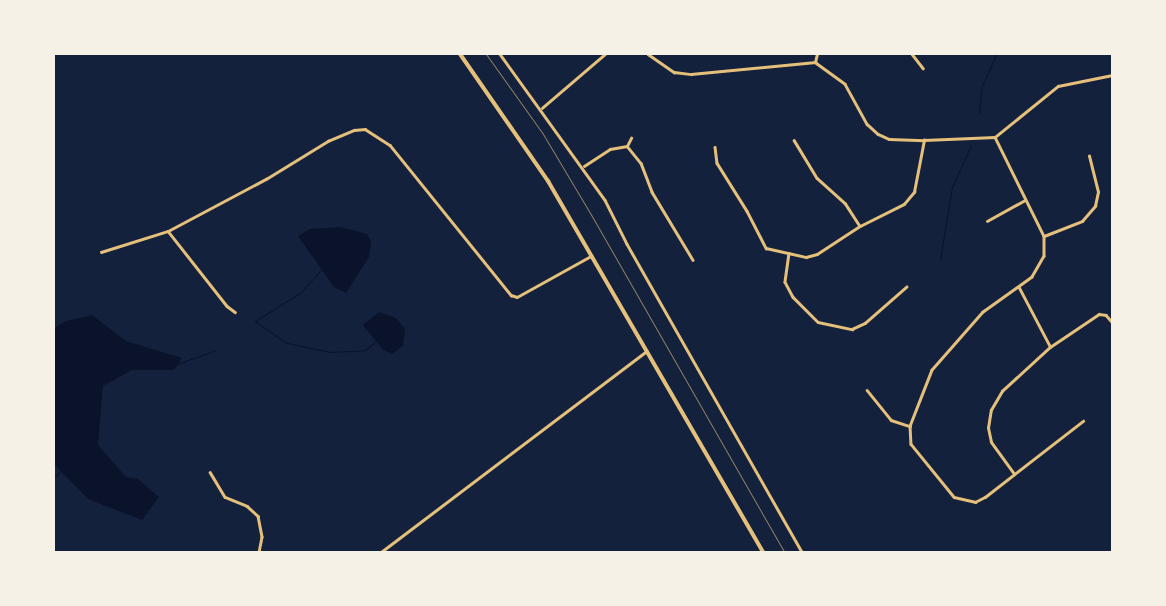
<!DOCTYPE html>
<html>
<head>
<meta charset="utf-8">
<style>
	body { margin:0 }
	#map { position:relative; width:1166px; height:606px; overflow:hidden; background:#14213d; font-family:Figtree,sans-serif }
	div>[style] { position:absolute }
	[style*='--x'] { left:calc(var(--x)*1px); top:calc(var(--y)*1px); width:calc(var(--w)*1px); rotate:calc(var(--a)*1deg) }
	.water>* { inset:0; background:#0b132b }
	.stream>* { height:1px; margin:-0.5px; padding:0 0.5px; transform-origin:0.5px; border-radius:0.5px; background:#0b132b }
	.minor>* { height:2.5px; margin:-1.25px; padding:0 1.25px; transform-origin:1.25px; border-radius:1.25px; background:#e5c07b }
	.secondary>* { height:4px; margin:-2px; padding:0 2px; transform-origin:2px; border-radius:2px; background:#e5c07b }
	.rail>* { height:1px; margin:-0.5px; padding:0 0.5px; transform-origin:0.5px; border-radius:0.5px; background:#918062 }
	span { translate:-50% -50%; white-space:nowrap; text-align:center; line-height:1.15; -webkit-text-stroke:4px #f6f1e7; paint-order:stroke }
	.frame { position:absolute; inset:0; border:55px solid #f6f1e7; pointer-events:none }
</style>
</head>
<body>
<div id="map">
	<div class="water">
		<i style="clip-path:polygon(340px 227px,367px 234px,371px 242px,369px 257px,346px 293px,334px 287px,298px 236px,310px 229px)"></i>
		<i style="clip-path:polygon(379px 312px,396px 318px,405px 329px,403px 346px,392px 354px,383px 350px,363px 325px)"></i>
		<i style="clip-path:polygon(92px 315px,126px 341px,182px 358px,174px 370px,132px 370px,103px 386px,98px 445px,126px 477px,138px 479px,159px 497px,142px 520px,88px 499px,54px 464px,54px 328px,66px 321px)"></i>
	</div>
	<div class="stream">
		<i style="--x:979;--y:113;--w:27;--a:-84"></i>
		<i style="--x:982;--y:86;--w:35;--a:-66"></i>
		<i style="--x:940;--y:260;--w:74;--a:-80.7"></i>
		<i style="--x:952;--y:187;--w:46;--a:-65.7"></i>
		<i style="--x:321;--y:270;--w:31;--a:132"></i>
		<i style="--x:300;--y:293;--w:53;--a:148.1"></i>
		<i style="--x:255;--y:321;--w:39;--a:35"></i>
		<i style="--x:287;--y:343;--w:44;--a:11.8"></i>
		<i style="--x:330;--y:352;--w:35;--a:-3"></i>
		<i style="--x:365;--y:350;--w:14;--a:-39"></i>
		<i style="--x:177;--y:364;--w:41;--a:-19.7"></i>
		<i style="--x:54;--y:477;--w:9;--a:-41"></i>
	</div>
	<div class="minor">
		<i style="--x:500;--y:54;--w:180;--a:54.3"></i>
		<i style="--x:605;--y:200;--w:49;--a:63.4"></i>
		<i style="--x:627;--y:244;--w:354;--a:60.4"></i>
		<i style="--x:648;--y:54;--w:32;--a:35"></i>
		<i style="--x:674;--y:72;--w:17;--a:7"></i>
		<i style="--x:691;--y:74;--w:125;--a:-5.5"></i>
		<i style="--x:815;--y:62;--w:37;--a:36"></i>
		<i style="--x:845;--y:84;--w:46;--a:61.2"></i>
		<i style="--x:867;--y:124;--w:15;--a:42"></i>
		<i style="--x:878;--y:134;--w:12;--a:24"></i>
		<i style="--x:889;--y:139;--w:35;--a:2"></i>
		<i style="--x:924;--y:140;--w:71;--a:-2.4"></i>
		<i style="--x:995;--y:137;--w:81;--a:-39"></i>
		<i style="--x:1058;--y:86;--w:55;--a:-11.5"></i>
		<i style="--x:912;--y:54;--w:18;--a:52"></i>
		<i style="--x:815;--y:62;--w:8;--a:-76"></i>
		<i style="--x:542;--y:108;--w:83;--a:-40.6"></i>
		<i style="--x:995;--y:137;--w:110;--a:63.7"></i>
		<i style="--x:1044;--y:236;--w:20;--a:90"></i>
		<i style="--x:1044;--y:256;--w:24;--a:120"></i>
		<i style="--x:1032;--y:277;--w:60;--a:144.5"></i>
		<i style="--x:983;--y:312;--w:77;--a:131.3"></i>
		<i style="--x:932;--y:370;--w:60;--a:111.4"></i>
		<i style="--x:910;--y:426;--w:18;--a:87"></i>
		<i style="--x:911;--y:444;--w:68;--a:50.9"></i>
		<i style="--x:954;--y:497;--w:22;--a:13"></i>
		<i style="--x:975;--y:502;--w:11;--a:-27"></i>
		<i style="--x:985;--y:497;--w:124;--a:-37.8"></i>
		<i style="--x:794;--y:140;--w:44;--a:58.8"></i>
		<i style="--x:817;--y:178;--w:38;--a:42"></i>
		<i style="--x:845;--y:203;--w:27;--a:57"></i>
		<i style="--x:627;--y:146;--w:22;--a:51"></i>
		<i style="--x:641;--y:163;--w:31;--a:69"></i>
		<i style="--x:652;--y:192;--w:79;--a:58.9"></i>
		<i style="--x:627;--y:146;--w:9;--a:-63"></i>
		<i style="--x:715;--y:147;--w:16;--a:83"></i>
		<i style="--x:717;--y:163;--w:57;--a:58"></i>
		<i style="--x:747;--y:211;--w:42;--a:62.8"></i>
		<i style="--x:766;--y:248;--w:41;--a:12.7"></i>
		<i style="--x:806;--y:257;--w:11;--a:-15"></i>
		<i style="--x:817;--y:254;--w:51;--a:-33.1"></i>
		<i style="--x:860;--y:226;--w:49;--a:-26.6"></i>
		<i style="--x:904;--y:204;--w:16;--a:-50"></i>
		<i style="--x:914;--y:192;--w:53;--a:-79.1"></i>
		<i style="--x:584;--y:166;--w:31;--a:-33"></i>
		<i style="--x:610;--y:149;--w:17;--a:-10"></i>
		<i style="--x:987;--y:221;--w:43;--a:-28.9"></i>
		<i style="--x:168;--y:231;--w:95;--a:51.8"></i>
		<i style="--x:227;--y:306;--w:10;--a:37"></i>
		<i style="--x:1044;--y:236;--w:41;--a:-21.5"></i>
		<i style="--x:1082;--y:221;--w:20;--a:-49"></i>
		<i style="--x:1095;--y:206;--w:14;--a:-78"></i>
		<i style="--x:1098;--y:192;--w:37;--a:-104"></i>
		<i style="--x:101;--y:252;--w:70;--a:-17.4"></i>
		<i style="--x:168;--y:231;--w:111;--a:-28"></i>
		<i style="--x:266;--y:179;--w:73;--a:-31.5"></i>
		<i style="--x:328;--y:141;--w:28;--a:-23"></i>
		<i style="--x:354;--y:130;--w:11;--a:-5"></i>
		<i style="--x:365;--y:129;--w:30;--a:33"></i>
		<i style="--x:390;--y:145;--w:193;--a:51.1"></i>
		<i style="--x:511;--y:295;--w:6;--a:18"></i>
		<i style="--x:517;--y:297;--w:85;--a:-29"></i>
		<i style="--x:789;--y:253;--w:29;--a:98"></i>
		<i style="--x:785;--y:282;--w:17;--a:62"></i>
		<i style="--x:793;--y:297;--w:35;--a:45"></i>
		<i style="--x:818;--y:322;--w:35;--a:12"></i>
		<i style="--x:852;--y:329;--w:14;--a:-25"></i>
		<i style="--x:865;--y:323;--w:55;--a:-41.3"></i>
		<i style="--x:1050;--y:347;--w:59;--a:-34"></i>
		<i style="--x:1099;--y:314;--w:7;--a:8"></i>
		<i style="--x:1106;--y:315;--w:9;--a:49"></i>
		<i style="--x:867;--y:390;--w:38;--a:51"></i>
		<i style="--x:891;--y:420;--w:20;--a:18"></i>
		<i style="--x:210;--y:472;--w:29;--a:59"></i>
		<i style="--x:225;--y:497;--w:24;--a:22"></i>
		<i style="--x:247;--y:506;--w:15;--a:42"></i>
		<i style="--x:258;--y:516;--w:21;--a:79"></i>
		<i style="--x:262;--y:537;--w:15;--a:101"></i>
		<i style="--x:1014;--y:474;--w:39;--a:-126"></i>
		<i style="--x:991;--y:442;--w:14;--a:-102"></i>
		<i style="--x:988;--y:428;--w:18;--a:-81"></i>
		<i style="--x:991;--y:410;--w:22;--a:-60"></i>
		<i style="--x:1002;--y:391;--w:65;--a:-42.5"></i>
		<i style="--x:1050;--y:347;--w:67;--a:-117.7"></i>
		<i style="--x:381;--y:552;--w:333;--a:-37.1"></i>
	</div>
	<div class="secondary">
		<i style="--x:460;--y:54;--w:155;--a:55.3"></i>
		<i style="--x:548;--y:181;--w:429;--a:59.9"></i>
	</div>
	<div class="rail">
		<i style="--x:486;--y:54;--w:98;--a:54.5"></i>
		<i style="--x:543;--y:134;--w:98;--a:59.2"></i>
		<i style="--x:593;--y:218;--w:385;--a:60.2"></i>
	</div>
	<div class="frame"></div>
</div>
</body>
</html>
